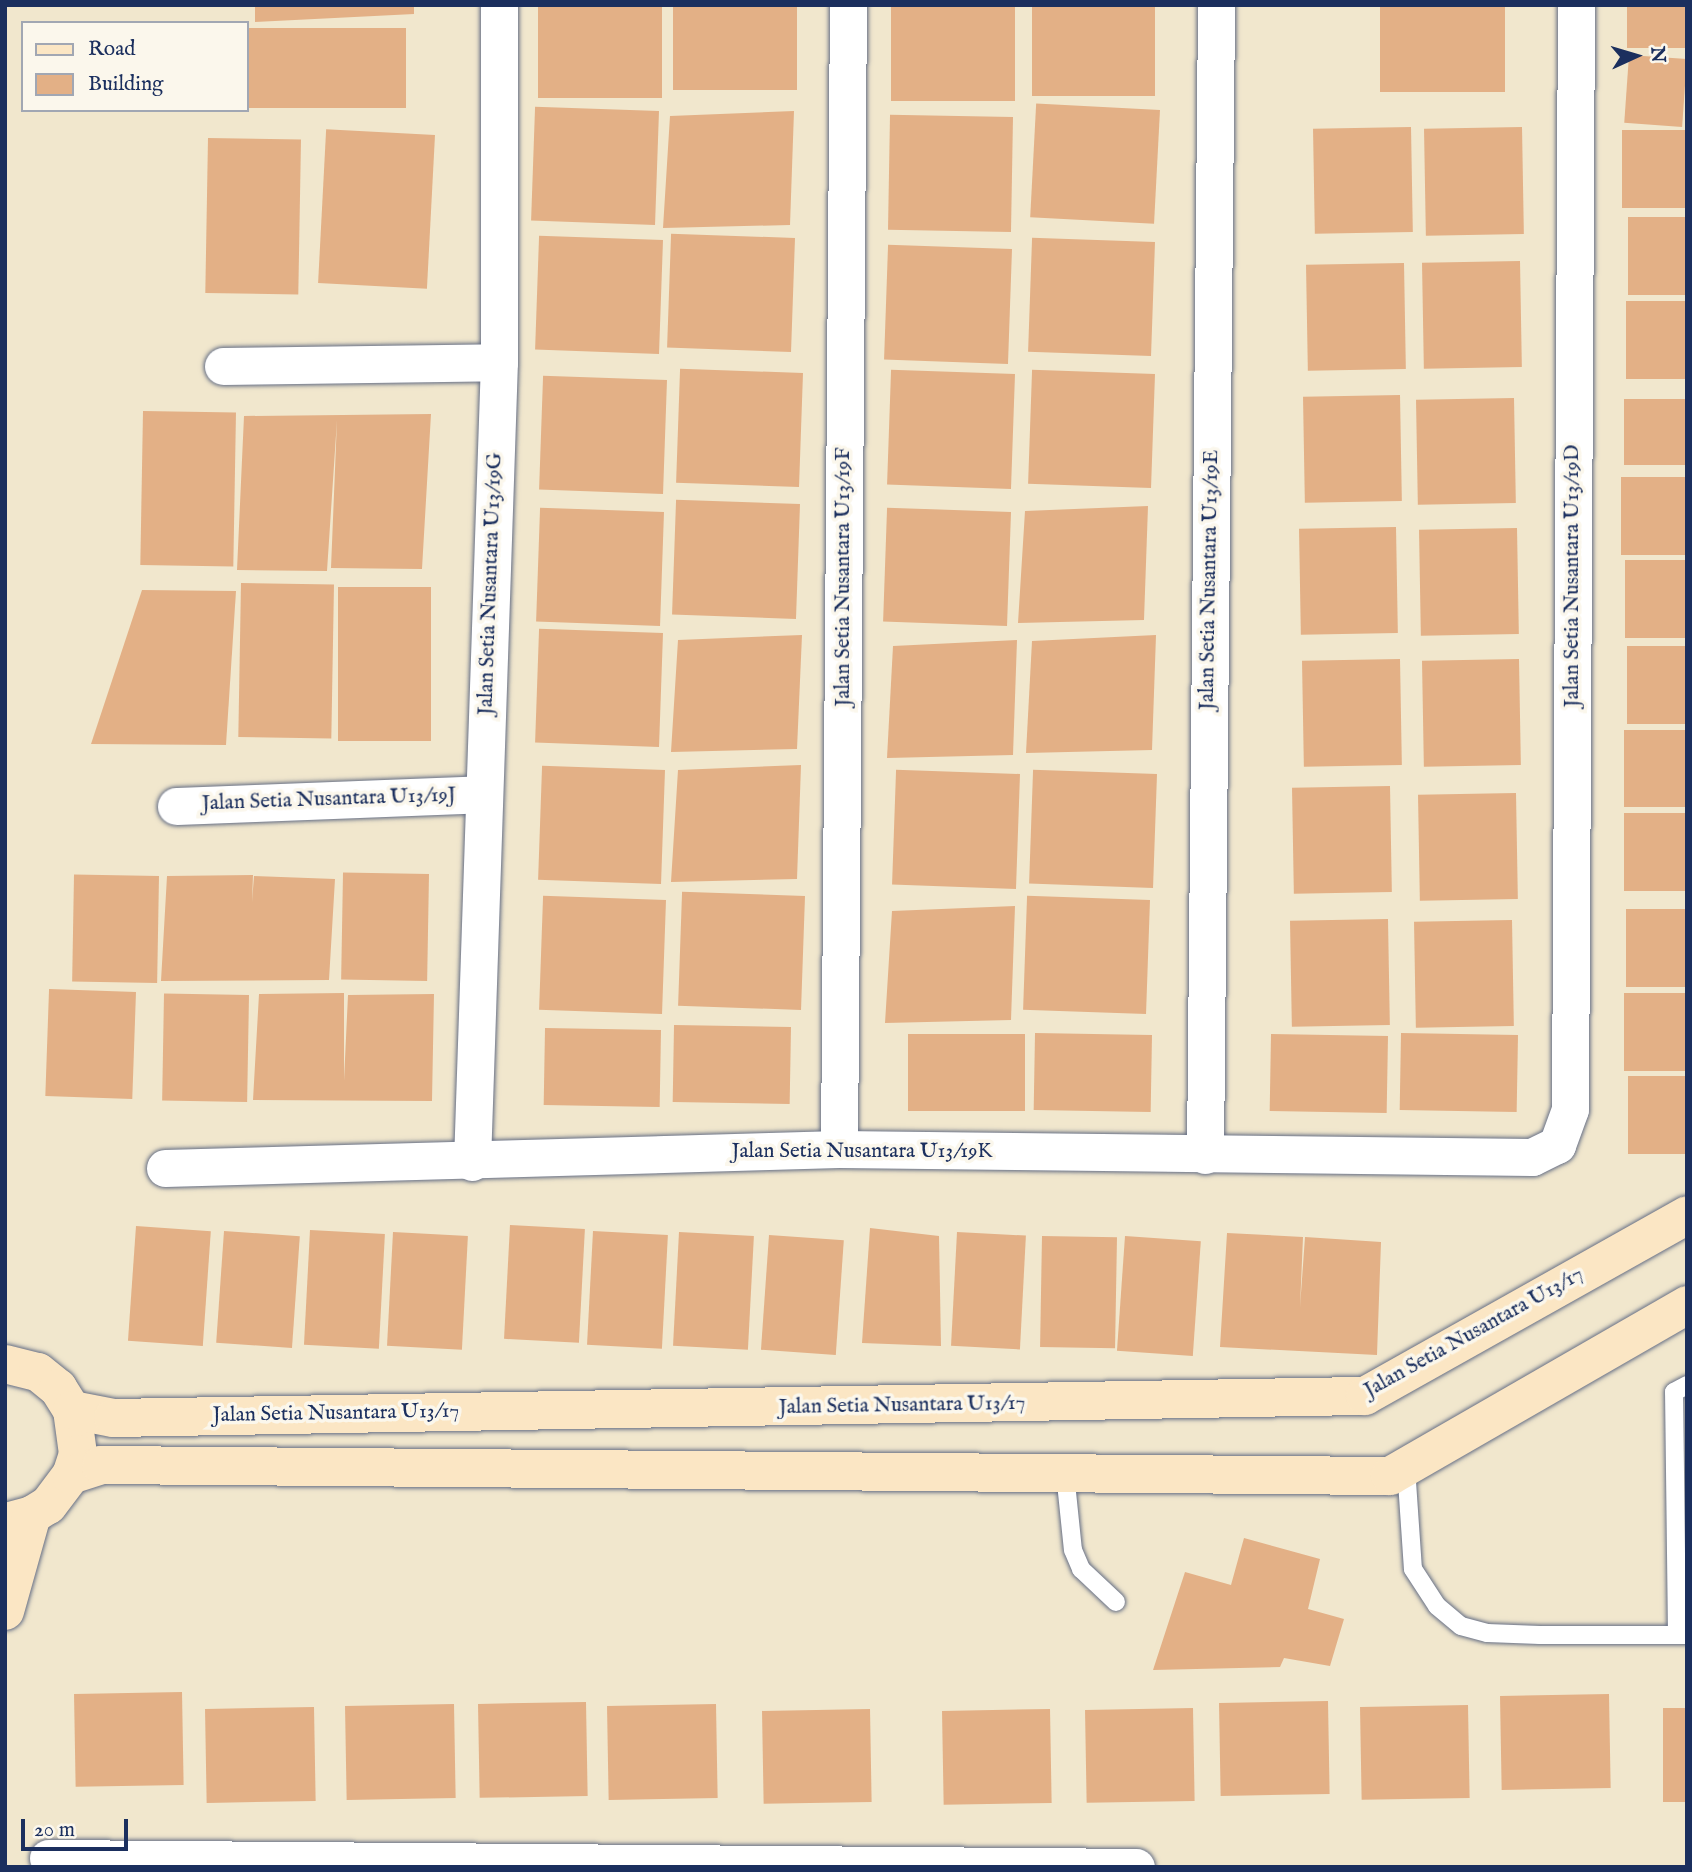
<!DOCTYPE html>
<html>
<head>
<meta charset="utf-8">
<style>
	body { margin:0 }
	#map { position:relative; width:1692px; height:1872px; overflow:hidden; background:#f1e7cd; font-family:"IM FELL English",serif }
	div>[style] { position:absolute }
	[style*='--x'] { left:calc(var(--x)*1px); top:calc(var(--y)*1px); width:calc(var(--w)*1px); rotate:calc(var(--a)*1deg) }
	.building>* { inset:0; background:#e3b086; transform-origin:0 0 }
	.roads { filter:drop-shadow(0 0 2px #666f85) drop-shadow(0 0 2px #666f85) }
	.lane>* { height:18px; margin:-9px; padding:0 9px; transform-origin:9px; border-radius:9px; background:#fff }
	.street>* { height:37px; margin:-18.5px; padding:0 18.5px; transform-origin:18.5px; border-radius:18.5px; background:#fff }
	.secondary>* { height:38px; margin:-19px; padding:0 19px; transform-origin:19px; border-radius:19px; background:#fbe6c4 }
	span { translate:-50% -50%; white-space:nowrap; text-align:center; line-height:1.15; -webkit-text-stroke:7px #fbf7ec; paint-order:stroke }
	.street-label { font-size:21px; color:#1b2f5e }
	.frame { position:absolute; inset:0; border:7px solid #1b2f5e; pointer-events:none }
	.legend { position:absolute; left:21px; top:21px; width:228px; height:91px; box-sizing:border-box; background:#fbf7ec; border:2px solid #a1a7b3; margin:0; padding:9px 12px; list-style:none; font-size:21px; color:#1b2f5e }
	.legend li { display:flex; align-items:center; gap:14px; height:35px }
	.legend b { width:35px; border:2px solid #a1a7b3 }
	.north { position:absolute; left:1601px; top:21px; width:70px; height:70px; -webkit-text-stroke:5px #fbf7ec; paint-order:stroke; rotate:86deg; font-size:19px; font-weight:700; line-height:28px; text-align:center; color:#1b2f5e }
	.north::after { content:''; display:block; margin:auto; width:24px; height:32px; background:#1b2f5e; clip-path:polygon(50% 0,100% 100%,50% 72%,0 100%) }
	.scale { position:absolute; left:21px; top:1819px; width:107px; height:32px; box-sizing:border-box; border:4px solid #1b2f5e; border-top:0; padding-left:9px; font-size:21px; line-height:24px; white-space:nowrap; color:#1b2f5e; -webkit-text-stroke:5px #fbf7ec; paint-order:stroke }
</style>
</head>
<body>
<div id="map">
	<div class="building">
		<i style="clip-path:polygon(255px 5px,414px 5px,414px 14px,255px 22px)"></i>
		<i style="left:538px;top:5px;width:124px;height:93px"></i>
		<i style="left:673px;top:5px;width:124px;height:85px"></i>
		<i style="left:891px;top:5px;width:124px;height:96px"></i>
		<i style="left:1032px;top:5px;width:123px;height:91px"></i>
		<i style="left:1380px;top:5px;width:125px;height:87px"></i>
		<i style="left:1627px;top:5px;width:60px;height:43px"></i>
		<i style="left:406px;top:28px;width:80px;height:158px;rotate:90deg"></i>
		<i style="left:1629px;top:55px;width:58px;height:68px;rotate:4deg"></i>
		<i style="left:1160px;top:110px;width:114px;height:124px;rotate:93deg"></i>
		<i style="left:659px;top:111px;width:114px;height:124px;rotate:92deg"></i>
		<i style="clip-path:polygon(794px 111px,790px 225px,663px 228px,670px 116px)"></i>
		<i style="left:1013px;top:117px;width:115px;height:123px;rotate:91deg"></i>
		<i style="left:1411px;top:127px;width:105px;height:98px;rotate:89deg"></i>
		<i style="left:1522px;top:127px;width:107px;height:98px;rotate:89deg"></i>
		<i style="left:1687px;top:130px;width:78px;height:65px;rotate:90deg"></i>
		<i style="left:435px;top:135px;width:154px;height:109px;rotate:93deg"></i>
		<i style="left:208px;top:138px;width:93px;height:155px;rotate:1deg"></i>
		<i style="left:1687px;top:217px;width:78px;height:59px;rotate:90deg"></i>
		<i style="left:795px;top:238px;width:114px;height:124px;rotate:92deg"></i>
		<i style="left:663px;top:240px;width:114px;height:124px;rotate:92deg"></i>
		<i style="left:1155px;top:242px;width:114px;height:123px;rotate:92deg"></i>
		<i style="left:1012px;top:249px;width:115px;height:124px;rotate:92deg"></i>
		<i style="left:1520px;top:261px;width:106px;height:98px;rotate:89deg"></i>
		<i style="left:1404px;top:263px;width:106px;height:98px;rotate:89deg"></i>
		<i style="left:1687px;top:301px;width:78px;height:61px;rotate:90deg"></i>
		<i style="left:803px;top:373px;width:114px;height:123px;rotate:92deg"></i>
		<i style="left:1015px;top:374px;width:115px;height:124px;rotate:92deg"></i>
		<i style="left:1155px;top:374px;width:114px;height:123px;rotate:92deg"></i>
		<i style="left:667px;top:380px;width:114px;height:124px;rotate:92deg"></i>
		<i style="left:1400px;top:395px;width:106px;height:97px;rotate:89deg"></i>
		<i style="left:1514px;top:398px;width:105px;height:98px;rotate:89deg"></i>
		<i style="left:1687px;top:399px;width:66px;height:63px;rotate:90deg"></i>
		<i style="left:143px;top:411px;width:93px;height:154px;rotate:1deg"></i>
		<i style="clip-path:polygon(431px 414px,422px 569px,331px 568px,337px 420px,327px 571px,237px 570px,244px 416px)"></i>
		<i style="left:1687px;top:477px;width:78px;height:66px;rotate:90deg"></i>
		<i style="left:800px;top:504px;width:115px;height:124px;rotate:92deg"></i>
		<i style="clip-path:polygon(1148px 506px,1144px 620px,1018px 623px,1025px 511px)"></i>
		<i style="left:664px;top:512px;width:114px;height:124px;rotate:92deg"></i>
		<i style="left:1011px;top:512px;width:114px;height:124px;rotate:92deg"></i>
		<i style="left:1396px;top:527px;width:106px;height:97px;rotate:89deg"></i>
		<i style="left:1517px;top:528px;width:106px;height:98px;rotate:89deg"></i>
		<i style="left:1687px;top:560px;width:78px;height:62px;rotate:90deg"></i>
		<i style="left:241px;top:583px;width:93px;height:154px;rotate:1deg"></i>
		<i style="left:338px;top:587px;width:93px;height:154px"></i>
		<i style="clip-path:polygon(142px 590px,236px 591px,226px 745px,91px 744px)"></i>
		<i style="left:663px;top:633px;width:114px;height:124px;rotate:92deg"></i>
		<i style="clip-path:polygon(802px 635px,797px 749px,671px 752px,678px 640px)"></i>
		<i style="clip-path:polygon(1156px 635px,1152px 750px,1026px 753px,1032px 641px)"></i>
		<i style="clip-path:polygon(1017px 640px,1013px 755px,887px 758px,893px 646px)"></i>
		<i style="left:1687px;top:646px;width:78px;height:60px;rotate:90deg"></i>
		<i style="left:1400px;top:659px;width:106px;height:98px;rotate:89deg"></i>
		<i style="left:1519px;top:659px;width:106px;height:97px;rotate:89deg"></i>
		<i style="left:1687px;top:730px;width:77px;height:63px;rotate:90deg"></i>
		<i style="clip-path:polygon(801px 765px,797px 879px,671px 882px,678px 770px)"></i>
		<i style="left:665px;top:770px;width:114px;height:123px;rotate:92deg"></i>
		<i style="left:1020px;top:774px;width:115px;height:124px;rotate:92deg"></i>
		<i style="left:1157px;top:774px;width:114px;height:124px;rotate:92deg"></i>
		<i style="left:1390px;top:786px;width:106px;height:98px;rotate:89deg"></i>
		<i style="left:1516px;top:793px;width:106px;height:98px;rotate:89deg"></i>
		<i style="left:1687px;top:813px;width:78px;height:63px;rotate:90deg"></i>
		<i style="left:429px;top:874px;width:107px;height:86px;rotate:91deg"></i>
		<i style="clip-path:polygon(253px 875px,252px 902px,254px 876px,335px 879px,329px 980px,161px 981px,167px 876px)"></i>
		<i style="left:159px;top:876px;width:107px;height:85px;rotate:91deg"></i>
		<i style="left:805px;top:896px;width:114px;height:123px;rotate:92deg"></i>
		<i style="left:666px;top:900px;width:114px;height:123px;rotate:92deg"></i>
		<i style="left:1150px;top:900px;width:114px;height:123px;rotate:92deg"></i>
		<i style="clip-path:polygon(1015px 906px,1011px 1020px,885px 1023px,892px 911px)"></i>
		<i style="left:1687px;top:909px;width:78px;height:61px;rotate:90deg"></i>
		<i style="left:1388px;top:919px;width:106px;height:98px;rotate:89deg"></i>
		<i style="left:1512px;top:920px;width:106px;height:98px;rotate:89deg"></i>
		<i style="left:136px;top:992px;width:107px;height:87px;rotate:92deg"></i>
		<i style="clip-path:polygon(344px 993px,344px 1081px,348px 995px,434px 994px,432px 1101px,253px 1100px,259px 994px)"></i>
		<i style="left:1687px;top:993px;width:78px;height:63px;rotate:90deg"></i>
		<i style="left:249px;top:995px;width:107px;height:85px;rotate:91deg"></i>
		<i style="left:791px;top:1027px;width:77px;height:117px;rotate:91deg"></i>
		<i style="left:661px;top:1030px;width:77px;height:116px;rotate:91deg"></i>
		<i style="left:1025px;top:1034px;width:77px;height:117px;rotate:90deg"></i>
		<i style="left:1152px;top:1035px;width:77px;height:117px;rotate:91deg"></i>
		<i style="left:1518px;top:1035px;width:77px;height:117px;rotate:91deg"></i>
		<i style="left:1388px;top:1036px;width:77px;height:117px;rotate:91deg"></i>
		<i style="left:1687px;top:1076px;width:78px;height:59px;rotate:90deg"></i>
		<i style="left:510px;top:1225px;width:75px;height:114px;rotate:3deg"></i>
		<i style="left:136px;top:1226px;width:75px;height:115px;rotate:4deg"></i>
		<i style="clip-path:polygon(870px 1228px,939px 1236px,941px 1346px,862px 1343px)"></i>
		<i style="left:310px;top:1230px;width:75px;height:115px;rotate:3deg"></i>
		<i style="left:224px;top:1231px;width:76px;height:112px;rotate:4deg"></i>
		<i style="left:593px;top:1231px;width:75px;height:114px;rotate:3deg"></i>
		<i style="left:393px;top:1232px;width:75px;height:114px;rotate:3deg"></i>
		<i style="left:679px;top:1232px;width:75px;height:114px;rotate:3deg"></i>
		<i style="left:957px;top:1232px;width:69px;height:114px;rotate:3deg"></i>
		<i style="clip-path:polygon(1227px 1233px,1303px 1237px,1300px 1307px,1305px 1237px,1381px 1242px,1377px 1355px,1220px 1347px)"></i>
		<i style="left:769px;top:1235px;width:75px;height:115px;rotate:4deg"></i>
		<i style="left:1042px;top:1236px;width:75px;height:111px;rotate:1deg"></i>
		<i style="left:1125px;top:1236px;width:76px;height:115px;rotate:4deg"></i>
		<i style="clip-path:polygon(1244px 1538px,1320px 1559px,1308px 1609px,1344px 1619px,1330px 1666px,1284px 1658px,1280px 1667px,1153px 1670px,1185px 1572px,1231px 1585px)"></i>
		<i style="left:182px;top:1692px;width:93px;height:108px;rotate:89deg"></i>
		<i style="left:1609px;top:1694px;width:94px;height:109px;rotate:89deg"></i>
		<i style="left:1328px;top:1701px;width:93px;height:109px;rotate:89deg"></i>
		<i style="left:586px;top:1702px;width:94px;height:108px;rotate:89deg"></i>
		<i style="left:454px;top:1704px;width:94px;height:109px;rotate:89deg"></i>
		<i style="left:716px;top:1704px;width:94px;height:109px;rotate:89deg"></i>
		<i style="left:1468px;top:1705px;width:93px;height:108px;rotate:89deg"></i>
		<i style="left:314px;top:1707px;width:94px;height:109px;rotate:89deg"></i>
		<i style="left:1193px;top:1708px;width:93px;height:108px;rotate:89deg"></i>
		<i style="left:1663px;top:1708px;width:24px;height:94px"></i>
		<i style="left:870px;top:1709px;width:93px;height:108px;rotate:89deg"></i>
		<i style="left:1050px;top:1709px;width:94px;height:108px;rotate:89deg"></i>
	</div>
	<div class="roads">
		<div class="lane">
			<i style="--x:1406;--y:1467;--w:102;--a:86.1"></i>
			<i style="--x:1413;--y:1569;--w:44;--a:57"></i>
			<i style="--x:1437;--y:1606;--w:31;--a:40"></i>
			<i style="--x:1461;--y:1626;--w:27;--a:15"></i>
			<i style="--x:1487;--y:1633;--w:53;--a:2.2"></i>
			<i style="--x:1540;--y:1635;--w:147;--a:0"></i>
			<i style="--x:1065;--y:1473;--w:77;--a:84.1"></i>
			<i style="--x:1073;--y:1550;--w:21;--a:67"></i>
			<i style="--x:1081;--y:1569;--w:48;--a:43.3"></i>
			<i style="--x:1677;--y:1635;--w:243;--a:-90.7"></i>
			<i style="--x:1674;--y:1392;--w:15;--a:-28"></i>
		</div>
		<div class="street">
			<i style="--x:223;--y:366;--w:276;--a:-0.8"></i>
			<i style="--x:176;--y:806;--w:307;--a:-2.2"></i>
			<i style="--x:839;--y:1149;--w:1144;--a:-89.55"></i>
			<i style="--x:1205;--y:1155;--w:1150;--a:-89.45"></i>
			<i style="--x:472;--y:1162;--w:800;--a:-88.07"></i>
			<i style="--x:499;--y:362;--w:357;--a:-90"></i>
			<i style="--x:165;--y:1168;--w:674;--a:-1.61"></i>
			<i style="--x:839;--y:1149;--w:693;--a:0.66"></i>
			<i style="--x:1532;--y:1157;--w:28;--a:-26"></i>
			<i style="--x:1557;--y:1145;--w:38;--a:-70"></i>
			<i style="--x:1570;--y:1109;--w:1104;--a:-89.69"></i>
			<i style="--x:48;--y:1858;--w:1088;--a:0.47"></i>
		</div>
		<div class="secondary">
			<i style="--x:5;--y:1364;--w:34;--a:14"></i>
			<i style="--x:38;--y:1372;--w:26;--a:39"></i>
			<i style="--x:58;--y:1388;--w:26;--a:58"></i>
			<i style="--x:72;--y:1410;--w:44;--a:82.2"></i>
			<i style="--x:78;--y:1454;--w:22;--a:108"></i>
			<i style="--x:71;--y:1475;--w:38;--a:127"></i>
			<i style="--x:48;--y:1505;--w:19;--a:148"></i>
			<i style="--x:32;--y:1515;--w:28;--a:165"></i>
			<i style="--x:72;--y:1410;--w:42;--a:11"></i>
			<i style="--x:113;--y:1418;--w:1252;--a:-1.01"></i>
			<i style="--x:1365;--y:1396;--w:369;--a:-29.3"></i>
			<i style="--x:71;--y:1475;--w:32;--a:-18"></i>
			<i style="--x:101;--y:1465;--w:1289;--a:0.49"></i>
			<i style="--x:1390;--y:1476;--w:343;--a:-29.9"></i>
			<i style="--x:5;--y:1611;--w:100;--a:-74.3"></i>
		</div>
	</div>
	<div class="street-label">
		<span style="left:1573px;top:576px;rotate:-90deg">Jalan Setia Nusantara U13/19D</span>
		<span style="left:844px;top:577px;rotate:-90deg">Jalan Setia Nusantara U13/19F</span>
		<span style="left:1210px;top:580px;rotate:-89deg">Jalan Setia Nusantara U13/19E</span>
		<span style="left:491px;top:584px;rotate:-88deg">Jalan Setia Nusantara U13/19G</span>
		<span style="left:329px;top:800px;rotate:-2deg">Jalan Setia Nusantara U13/19J</span>
		<span style="left:862px;top:1152px">Jalan Setia Nusantara U13/19K</span>
		<span style="left:1474px;top:1333px;rotate:-29deg">Jalan Setia Nusantara U13/17</span>
		<span style="left:902px;top:1406px;rotate:-1deg">Jalan Setia Nusantara U13/17</span>
		<span style="left:336px;top:1414px;rotate:-1deg">Jalan Setia Nusantara U13/17</span>
	</div>
	<div class="frame"></div>
	<ul class="legend">
	<li><b style="height:9px;background:#fbe6c4"></b>Road</li>
	<li><b style="height:19px;background:#e3b086"></b>Building</li>
	</ul>
	<div class="north">N</div>
	<div class="scale">20 m</div>
</div>
</body>
</html>
